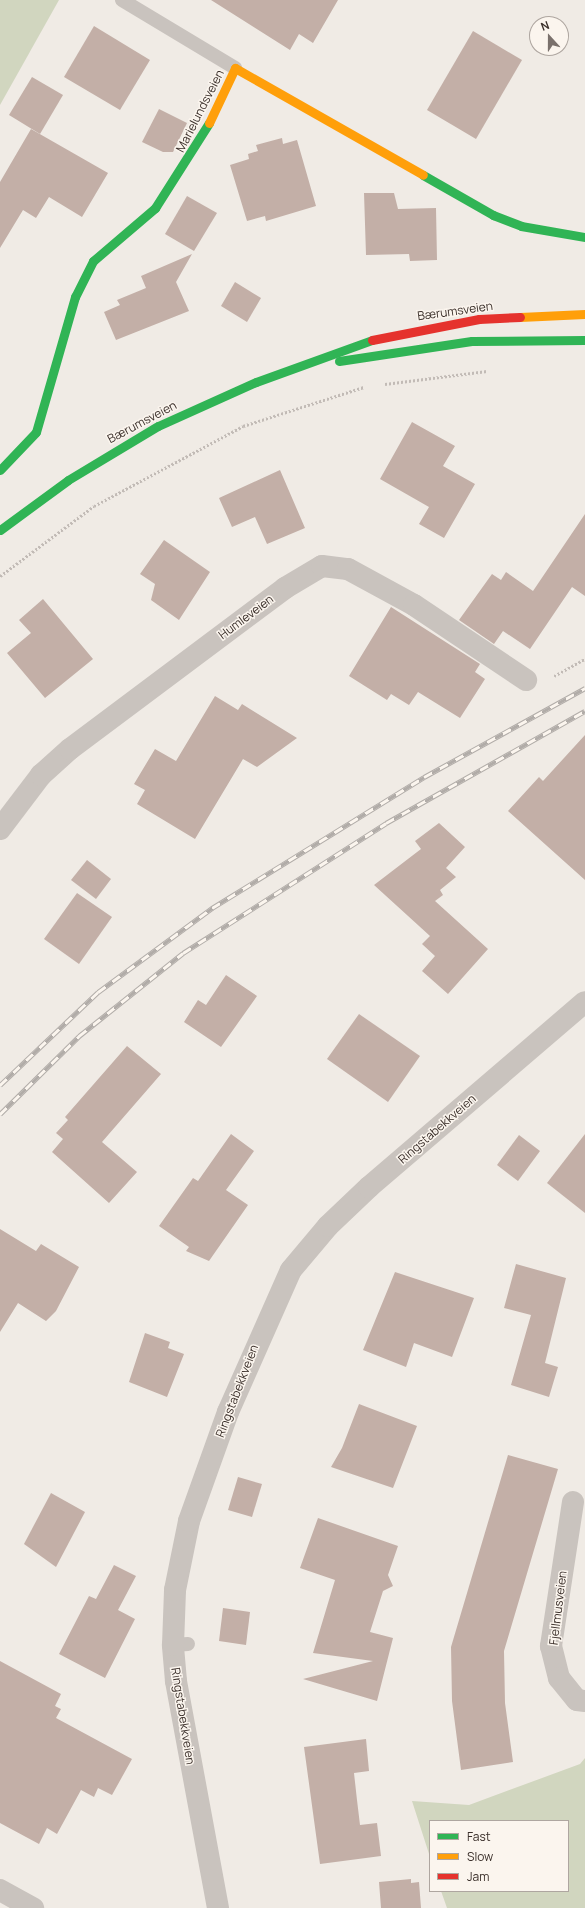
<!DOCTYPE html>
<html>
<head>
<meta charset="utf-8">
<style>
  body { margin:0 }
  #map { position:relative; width:585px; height:1908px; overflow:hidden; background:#f0ebe5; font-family:Manrope,sans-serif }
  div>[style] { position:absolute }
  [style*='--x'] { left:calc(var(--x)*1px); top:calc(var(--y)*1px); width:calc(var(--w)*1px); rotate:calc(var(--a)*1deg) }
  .green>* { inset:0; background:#d1d6bf }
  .building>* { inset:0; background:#c3afa7 }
  .path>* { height:2.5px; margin-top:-1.25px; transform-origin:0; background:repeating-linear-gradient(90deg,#c2bbb6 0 2px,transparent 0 4px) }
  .lane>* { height:14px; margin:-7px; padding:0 7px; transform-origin:7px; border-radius:7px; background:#c9c3be }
  .street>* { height:22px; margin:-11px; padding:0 11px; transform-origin:11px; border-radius:11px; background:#c9c3be }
  .fast>* { height:9px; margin:-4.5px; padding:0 4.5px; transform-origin:4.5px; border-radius:4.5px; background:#30b455 }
  .slow>* { height:9px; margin:-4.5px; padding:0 4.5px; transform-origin:4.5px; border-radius:4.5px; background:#ff9f0a }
  .jam>* { height:9px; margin:-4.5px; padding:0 4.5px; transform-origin:4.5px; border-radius:4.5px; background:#e5322d }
  .rail>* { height:4.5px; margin-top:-2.25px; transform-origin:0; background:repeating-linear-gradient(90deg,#fbf5ee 0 9px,#b1aca8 0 18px); box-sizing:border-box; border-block:1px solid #b1aca8 }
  span { translate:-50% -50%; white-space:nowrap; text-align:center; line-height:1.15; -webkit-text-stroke:3px #fbf5ee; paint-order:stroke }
  .street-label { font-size:12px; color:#3b302b }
  .legend { position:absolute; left:429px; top:1820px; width:140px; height:72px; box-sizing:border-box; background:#fbf5ee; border:1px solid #aea6a0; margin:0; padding:5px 7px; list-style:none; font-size:12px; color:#3b302b }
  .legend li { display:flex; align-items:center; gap:8px; height:20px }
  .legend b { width:20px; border:1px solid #aea6a0 }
  .north { position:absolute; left:529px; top:16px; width:40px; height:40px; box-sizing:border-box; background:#fbf5ee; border:1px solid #aea6a0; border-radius:50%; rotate:339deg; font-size:11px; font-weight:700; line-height:16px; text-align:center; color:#3b302b }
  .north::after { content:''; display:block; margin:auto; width:14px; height:18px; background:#7a716c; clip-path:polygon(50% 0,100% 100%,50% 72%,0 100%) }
</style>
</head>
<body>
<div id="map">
  <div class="green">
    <div style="clip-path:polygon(0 0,59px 0,0 105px)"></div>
    <div style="clip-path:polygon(585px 1758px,585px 1908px,447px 1908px,441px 1891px,568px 1891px,568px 1821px,430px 1821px,430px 1857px,412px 1801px,469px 1805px,580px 1764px)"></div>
  </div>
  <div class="building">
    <div style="clip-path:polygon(211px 0,338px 0,313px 43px,299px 34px,290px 50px)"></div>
    <div style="clip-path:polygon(94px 26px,150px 60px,120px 110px,64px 77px)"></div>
    <div style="clip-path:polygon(473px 31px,522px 60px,476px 139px,427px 110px)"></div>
    <div style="clip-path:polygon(32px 77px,63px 95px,40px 134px,9px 115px)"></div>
    <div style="clip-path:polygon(159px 109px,187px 123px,173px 152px,163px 152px,142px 142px)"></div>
    <div style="clip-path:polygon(31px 129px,108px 173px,82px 217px,49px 197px,36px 218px,23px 210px,0 248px,0 182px)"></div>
    <div style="clip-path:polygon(282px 138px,283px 144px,297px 140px,316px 206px,266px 221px,265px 216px,247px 221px,230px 165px,249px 159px,248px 154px,258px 151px,256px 145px)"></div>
    <div style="clip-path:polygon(364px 193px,394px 193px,398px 209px,436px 208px,437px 260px,410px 261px,409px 254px,366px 255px)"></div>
    <div style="clip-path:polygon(187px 196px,217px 213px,194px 251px,165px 234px)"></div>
    <div style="clip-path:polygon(192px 254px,176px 282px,189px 311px,116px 340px,104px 312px,120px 305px,117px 300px,146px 288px,141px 276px)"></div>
    <div style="clip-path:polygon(235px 282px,261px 298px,247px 322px,221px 306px)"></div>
    <div style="clip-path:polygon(412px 422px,455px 446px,443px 466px,475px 484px,444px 538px,419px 524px,429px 507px,380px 479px)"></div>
    <div style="clip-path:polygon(280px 470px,305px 528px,267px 544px,255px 517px,232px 527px,219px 498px)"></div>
    <div style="clip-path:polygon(585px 514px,585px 596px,572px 587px,530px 649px,503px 631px,494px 644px,459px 620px,492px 574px,501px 580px,506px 572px,533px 591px)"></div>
    <div style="clip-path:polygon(164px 540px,210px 572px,179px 620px,151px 600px,155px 584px,140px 574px)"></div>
    <div style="clip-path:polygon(43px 599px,93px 659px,45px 698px,7px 653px,31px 633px,19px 620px)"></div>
    <div style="clip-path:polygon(391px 607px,480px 664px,475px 672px,485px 679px,460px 718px,418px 692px,409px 705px,391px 694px,387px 700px,349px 676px)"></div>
    <div style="clip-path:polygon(215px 696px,238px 710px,242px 704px,297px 738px,257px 767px,243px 759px,195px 839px,137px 804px,145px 790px,134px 784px,155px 749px,176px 761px)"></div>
    <div style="clip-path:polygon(585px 735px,585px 880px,508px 811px,539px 777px,543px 781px)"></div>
    <div style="clip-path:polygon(439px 823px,465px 847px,446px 868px,456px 877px,440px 890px,443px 895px,435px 901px,488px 949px,448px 994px,422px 971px,435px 956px,422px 944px,430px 936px,374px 885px,421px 849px,415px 841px)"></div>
    <div style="clip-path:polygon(87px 860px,111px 879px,96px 899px,71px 880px)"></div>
    <div style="clip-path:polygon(77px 893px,112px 917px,79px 964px,44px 939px)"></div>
    <div style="clip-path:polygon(226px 975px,257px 996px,221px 1047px,184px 1022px,198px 1000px,206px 1005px)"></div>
    <div style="clip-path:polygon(359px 1014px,420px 1056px,388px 1102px,327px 1059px)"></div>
    <div style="clip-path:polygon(127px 1046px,161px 1074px,102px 1142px,137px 1172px,109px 1203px,52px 1152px,63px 1139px,56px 1133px,68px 1120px,65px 1117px)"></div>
    <div style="clip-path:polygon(231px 1134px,254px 1151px,226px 1190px,248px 1205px,209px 1261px,186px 1251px,189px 1247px,159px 1226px,193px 1178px,198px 1181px)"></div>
    <div style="clip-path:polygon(585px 1134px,585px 1213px,547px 1183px)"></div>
    <div style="clip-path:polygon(519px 1135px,540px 1151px,518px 1181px,497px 1165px)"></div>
    <div style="clip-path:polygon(0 1229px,36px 1251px,41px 1244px,79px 1267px,56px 1311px,46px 1321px,18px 1303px,0 1332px)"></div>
    <div style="clip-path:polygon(516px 1264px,566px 1278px,545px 1363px,558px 1367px,549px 1397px,511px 1385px,531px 1315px,504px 1308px)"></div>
    <div style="clip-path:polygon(395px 1272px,474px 1298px,452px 1357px,414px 1343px,406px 1367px,363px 1350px)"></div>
    <div style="clip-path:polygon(145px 1333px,170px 1342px,168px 1348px,184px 1354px,167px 1397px,129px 1382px)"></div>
    <div style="clip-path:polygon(359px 1404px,417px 1426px,393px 1488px,331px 1467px,342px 1448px)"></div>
    <div style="clip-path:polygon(508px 1455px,558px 1469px,504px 1651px,505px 1703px,513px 1762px,461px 1770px,452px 1701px,451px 1647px)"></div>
    <div style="clip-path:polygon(238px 1477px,262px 1484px,252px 1517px,228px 1510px)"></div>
    <div style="clip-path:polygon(51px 1493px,85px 1512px,56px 1567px,24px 1544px)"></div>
    <div style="clip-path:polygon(318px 1518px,398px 1546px,388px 1575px,393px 1586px,383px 1591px,370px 1632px,393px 1638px,377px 1701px,303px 1679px,373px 1661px,313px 1653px,335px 1580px,300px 1568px)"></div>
    <div style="clip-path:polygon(114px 1565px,136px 1576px,118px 1610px,135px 1619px,105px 1678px,59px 1654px,89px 1596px,96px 1599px)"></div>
    <div style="clip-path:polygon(223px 1608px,250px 1612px,246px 1645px,219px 1641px)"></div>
    <div style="clip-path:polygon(0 1661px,61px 1694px,55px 1706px,61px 1709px,56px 1718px,132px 1759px,112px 1795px,98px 1788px,94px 1797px,81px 1790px,57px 1834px,47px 1828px,39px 1844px,0 1823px)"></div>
    <div style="clip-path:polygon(366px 1739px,369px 1771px,354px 1773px,357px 1800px,360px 1825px,377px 1823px,381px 1856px,320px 1864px,304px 1747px)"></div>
    <div style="clip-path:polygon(411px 1879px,411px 1883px,419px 1882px,421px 1908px,381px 1908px,379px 1882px)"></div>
  </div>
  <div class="path">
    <div style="--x:385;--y:384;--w:103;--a:-7.3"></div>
    <div style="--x:0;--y:576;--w:117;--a:-36.7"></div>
    <div style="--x:94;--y:506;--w:169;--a:-28.2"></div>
    <div style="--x:243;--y:426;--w:127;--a:-17.9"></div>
    <div style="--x:554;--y:676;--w:35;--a:-29"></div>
  </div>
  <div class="lane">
    <div style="--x:122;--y:0;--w:132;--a:31"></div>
    <div style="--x:173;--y:1645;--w:15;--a:-4"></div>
  </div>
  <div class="street">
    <div style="--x:0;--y:829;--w:68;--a:-52.8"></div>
    <div style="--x:41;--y:775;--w:39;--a:-42"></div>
    <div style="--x:70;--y:749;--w:269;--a:-36.8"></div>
    <div style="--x:285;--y:588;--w:43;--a:-30.7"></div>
    <div style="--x:322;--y:566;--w:26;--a:7"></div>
    <div style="--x:348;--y:569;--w:75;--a:28.6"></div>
    <div style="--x:414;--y:605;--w:135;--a:33.8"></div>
    <div style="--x:573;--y:1502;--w:146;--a:98.7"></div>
    <div style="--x:551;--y:1646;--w:33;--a:76"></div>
    <div style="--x:559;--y:1678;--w:28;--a:51"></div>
    <div style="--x:577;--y:1700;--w:8;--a:7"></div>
    <div style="--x:0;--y:1890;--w:38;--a:29"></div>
    <div style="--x:218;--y:1908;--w:231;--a:-100.5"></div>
    <div style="--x:176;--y:1681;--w:36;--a:-95"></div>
    <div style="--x:173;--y:1645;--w:55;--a:-87.9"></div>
    <div style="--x:175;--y:1590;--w:70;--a:-78.5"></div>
    <div style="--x:189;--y:1521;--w:116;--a:-70.3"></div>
    <div style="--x:228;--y:1412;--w:155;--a:-66.1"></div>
    <div style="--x:291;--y:1270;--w:57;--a:-49.9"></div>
    <div style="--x:328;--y:1226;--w:57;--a:-43.6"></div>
    <div style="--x:369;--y:1187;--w:284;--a:-40.6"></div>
  </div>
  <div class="fast">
    <div style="--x:423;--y:175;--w:81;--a:29.7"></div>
    <div style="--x:493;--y:215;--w:30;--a:21"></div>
    <div style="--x:521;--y:226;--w:65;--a:9.8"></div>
    <div style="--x:339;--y:361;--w:134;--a:-8.6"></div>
    <div style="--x:472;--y:341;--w:113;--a:-0.5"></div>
    <div style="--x:0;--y:470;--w:52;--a:-46.5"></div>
    <div style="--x:36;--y:432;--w:141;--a:-73.9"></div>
    <div style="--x:75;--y:297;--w:40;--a:-63.4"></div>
    <div style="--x:93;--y:261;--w:82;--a:-40.5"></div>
    <div style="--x:155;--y:208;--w:101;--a:-57.6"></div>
    <div style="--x:0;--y:530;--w:84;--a:-36.3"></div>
    <div style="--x:68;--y:480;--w:105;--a:-31"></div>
    <div style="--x:158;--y:426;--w:107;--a:-24.2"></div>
    <div style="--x:256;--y:382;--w:123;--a:-19.9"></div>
  </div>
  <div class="slow">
    <div style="--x:209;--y:123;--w:61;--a:-64.7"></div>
    <div style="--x:235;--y:68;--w:216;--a:29.6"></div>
    <div style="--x:520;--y:317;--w:65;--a:-2.6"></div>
  </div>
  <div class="jam">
    <div style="--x:372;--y:340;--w:109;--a:-11.1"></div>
    <div style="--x:479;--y:319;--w:41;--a:-2.8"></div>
  </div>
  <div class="rail">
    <div style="--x:0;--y:1085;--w:135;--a:-43.5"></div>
    <div style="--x:98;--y:992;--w:142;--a:-36.4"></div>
    <div style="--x:212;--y:908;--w:249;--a:-31.7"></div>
    <div style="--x:424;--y:777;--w:184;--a:-28.9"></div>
    <div style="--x:0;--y:1114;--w:111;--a:-44.6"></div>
    <div style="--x:79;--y:1036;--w:133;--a:-38.6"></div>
    <div style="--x:183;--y:953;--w:241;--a:-32.6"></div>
    <div style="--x:386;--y:823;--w:228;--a:-29.4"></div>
  </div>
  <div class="street-label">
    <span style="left:200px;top:111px;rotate:-63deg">Marielundsveien</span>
    <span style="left:455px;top:311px;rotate:-8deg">Bærumsveien</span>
    <span style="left:142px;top:422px;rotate:-28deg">Bærumsveien</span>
    <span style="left:246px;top:617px;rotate:-37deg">Humleveien</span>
    <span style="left:437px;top:1129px;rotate:-41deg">Ringstabekkveien</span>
    <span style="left:237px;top:1391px;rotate:-69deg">Ringstabekkveien</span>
    <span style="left:558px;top:1608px;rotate:-83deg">Fjellmusveien</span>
    <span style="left:183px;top:1716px;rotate:81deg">Ringstabekkveien</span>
  </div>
  <ul class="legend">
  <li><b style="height:5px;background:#30b455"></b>Fast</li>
  <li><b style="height:5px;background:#ff9f0a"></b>Slow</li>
  <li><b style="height:5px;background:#e5322d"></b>Jam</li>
  </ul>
  <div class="north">N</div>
</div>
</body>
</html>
